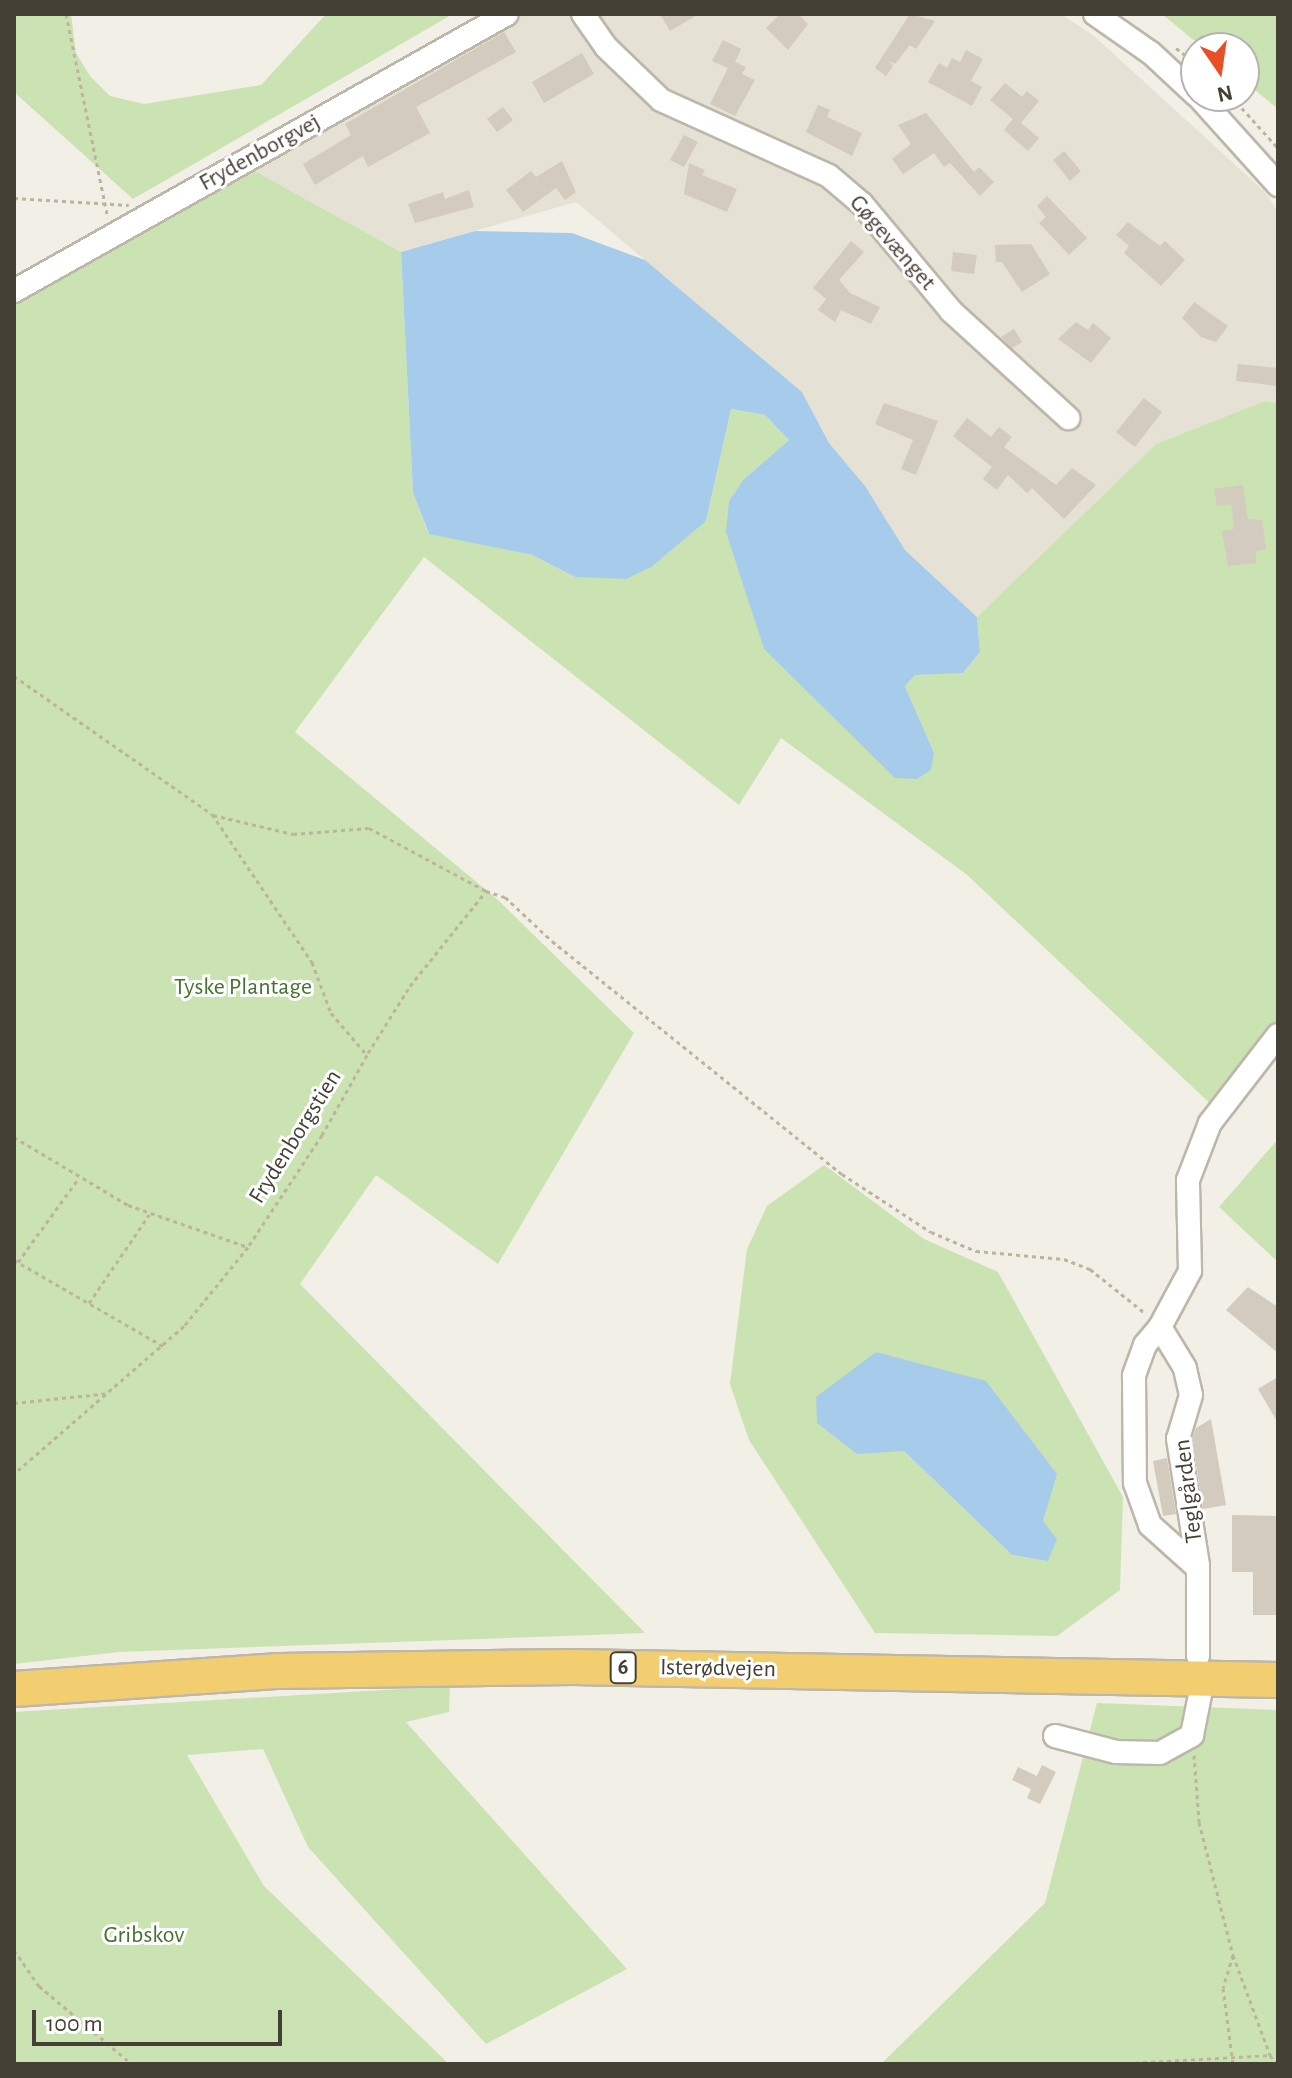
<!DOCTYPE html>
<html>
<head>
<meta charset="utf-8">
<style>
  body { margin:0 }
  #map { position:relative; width:1292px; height:2078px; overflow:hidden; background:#f2efe7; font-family:"Alegreya Sans",sans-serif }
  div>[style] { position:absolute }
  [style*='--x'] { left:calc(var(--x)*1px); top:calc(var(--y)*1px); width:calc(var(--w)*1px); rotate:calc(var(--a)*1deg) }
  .residential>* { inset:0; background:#e6e1d5 }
  .green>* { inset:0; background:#cbe3b2 }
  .water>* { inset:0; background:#a7cceb }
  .building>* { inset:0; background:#d3cbbd }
  .path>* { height:3px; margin-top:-1.5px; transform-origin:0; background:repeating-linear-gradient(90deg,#bdb49c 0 4px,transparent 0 8px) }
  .roads { filter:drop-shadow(2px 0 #bdb7aa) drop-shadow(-2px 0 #bdb7aa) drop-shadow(0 2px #bdb7aa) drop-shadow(0 -2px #bdb7aa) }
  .minor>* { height:22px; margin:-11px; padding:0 11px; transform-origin:11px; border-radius:11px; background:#fff }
  .highway>* { height:34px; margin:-17px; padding:0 17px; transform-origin:17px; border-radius:17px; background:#f3ce71 }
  span { translate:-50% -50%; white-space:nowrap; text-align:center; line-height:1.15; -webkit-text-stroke:6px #fff; paint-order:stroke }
  .shield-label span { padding:2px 6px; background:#fff; border:2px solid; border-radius:6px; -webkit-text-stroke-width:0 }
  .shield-label { font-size:22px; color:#454036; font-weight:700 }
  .street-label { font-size:24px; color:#454036 }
  .park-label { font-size:24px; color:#44722e }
  .frame { position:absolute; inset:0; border:16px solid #454036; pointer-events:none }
  .north { position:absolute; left:1180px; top:32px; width:80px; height:80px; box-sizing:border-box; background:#fff; border:2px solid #b5b3af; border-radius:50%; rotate:167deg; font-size:22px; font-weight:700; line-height:32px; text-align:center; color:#454036 }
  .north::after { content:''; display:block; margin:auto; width:28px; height:36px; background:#ea4e26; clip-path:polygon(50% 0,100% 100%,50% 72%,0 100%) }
  .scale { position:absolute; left:32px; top:2010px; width:250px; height:36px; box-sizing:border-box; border:4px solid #454036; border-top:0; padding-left:10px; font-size:24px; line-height:28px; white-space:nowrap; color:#454036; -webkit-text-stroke:6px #fff; paint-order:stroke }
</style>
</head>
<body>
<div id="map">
  <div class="residential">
    <div style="clip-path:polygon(522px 14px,1061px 14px,1094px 36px,1265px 192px,1278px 212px,1278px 403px,1265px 401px,1156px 444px,977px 617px,905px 550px,865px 486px,829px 443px,802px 392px,576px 202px,401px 252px,253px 170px)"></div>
  </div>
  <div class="green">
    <div style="clip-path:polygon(14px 14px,71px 14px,76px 53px,90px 76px,110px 96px,144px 104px,261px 85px,326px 14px,453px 14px,133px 199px,14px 92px)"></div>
    <div style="clip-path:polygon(1162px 14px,1278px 14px,1278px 109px,1244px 81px,1244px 48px,1203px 48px)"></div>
    <div style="clip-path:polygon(253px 170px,401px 252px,413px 493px,428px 533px,532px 555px,575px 577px,706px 521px,731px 409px,765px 415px,789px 440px,743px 480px,729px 501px,764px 648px,934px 753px,905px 686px,915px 675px,964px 672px,980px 652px,977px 617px,1156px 444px,1265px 401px,1278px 403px,1278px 1026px,1216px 1109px,966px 874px,781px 738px,739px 805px,424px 557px,295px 732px,497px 899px,634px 1033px,498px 1264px,376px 1175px,300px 1284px,645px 1633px,119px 1652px,14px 1664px,14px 299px)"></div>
    <div style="clip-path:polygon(1278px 1139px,1278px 1262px,1219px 1207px)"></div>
    <div style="clip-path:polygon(evenodd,824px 1165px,924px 1239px,998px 1272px,1123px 1497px,1120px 1590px,1057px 1636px,875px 1633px,749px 1440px,730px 1384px,747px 1249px,767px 1206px,824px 1165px,904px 1451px,1048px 1561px,1012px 1555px,904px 1451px)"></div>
    <div style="clip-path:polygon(450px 1686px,449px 1712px,406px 1722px,627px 1969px,486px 2044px,308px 1847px,263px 1749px,187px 1755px,264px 1886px,449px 2064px,14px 2064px,14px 1712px)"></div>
    <div style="clip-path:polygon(1097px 1703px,1278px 1710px,1278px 2064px,881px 2064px,1045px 1903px)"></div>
  </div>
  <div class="water">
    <div style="clip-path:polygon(475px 231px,572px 233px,645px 260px,802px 392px,829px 443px,865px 486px,905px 550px,977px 617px,980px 652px,963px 673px,915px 675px,905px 686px,934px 753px,931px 770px,917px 779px,895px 778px,764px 649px,726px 532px,729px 501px,743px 480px,789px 440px,765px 415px,731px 409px,706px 521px,651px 567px,626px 579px,575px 577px,532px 555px,429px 534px,413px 493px,401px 252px)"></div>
    <div style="clip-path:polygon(876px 1352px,986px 1381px,1057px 1474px,1043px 1521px,1057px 1539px,1048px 1561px,1012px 1555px,904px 1451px,857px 1454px,817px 1423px,816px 1397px)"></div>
  </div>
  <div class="building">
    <div style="clip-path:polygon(660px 14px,699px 14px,670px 31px)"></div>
    <div style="clip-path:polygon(780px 14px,798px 14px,808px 24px,788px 50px,766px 28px)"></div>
    <div style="clip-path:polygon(910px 14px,935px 21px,916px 49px,910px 45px,895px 64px,889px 61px,893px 66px,886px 76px,875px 68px)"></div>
    <div style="clip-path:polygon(504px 32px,516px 52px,416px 107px,430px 133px,368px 167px,363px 156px,315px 185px,303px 164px,351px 135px,345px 124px)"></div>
    <div style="clip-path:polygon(723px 40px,741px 49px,735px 62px,746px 67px,742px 74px,755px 80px,735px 116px,710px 104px,728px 68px,712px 61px)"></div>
    <div style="clip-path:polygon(966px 50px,983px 59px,971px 81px,982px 87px,972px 106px,928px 82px,939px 63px,947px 68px,952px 58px,960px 62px)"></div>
    <div style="clip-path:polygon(582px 53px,594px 74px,544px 103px,532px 82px)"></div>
    <div style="clip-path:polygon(1005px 83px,1022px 97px,1027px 91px,1039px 101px,1021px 123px,1039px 138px,1028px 151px,1004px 130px,1013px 119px,990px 100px)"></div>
    <div style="clip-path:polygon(818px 105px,830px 110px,827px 117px,862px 133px,852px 156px,806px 132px)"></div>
    <div style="clip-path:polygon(503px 107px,513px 120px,497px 132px,487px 119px)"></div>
    <div style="clip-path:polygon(926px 113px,974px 172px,979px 167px,994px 182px,980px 196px,950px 163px,944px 167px,934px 153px,903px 174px,892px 159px,911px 144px,898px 125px)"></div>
    <div style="clip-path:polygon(684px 135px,698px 142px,684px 167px,670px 160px)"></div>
    <div style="clip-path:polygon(1064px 151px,1081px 171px,1070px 181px,1053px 160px)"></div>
    <div style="clip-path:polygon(562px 161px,576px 192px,565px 200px,556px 188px,523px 212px,506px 190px,531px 171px,536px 177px)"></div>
    <div style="clip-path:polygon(689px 163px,705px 170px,702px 175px,737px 189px,727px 212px,684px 194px)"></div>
    <div style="clip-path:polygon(469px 190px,474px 207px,415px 223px,408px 204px,443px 192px,445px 199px)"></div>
    <div style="clip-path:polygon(1047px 196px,1087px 238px,1069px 255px,1039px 223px,1046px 217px,1037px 206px)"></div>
    <div style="clip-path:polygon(1128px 222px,1160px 246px,1165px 241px,1185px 260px,1161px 286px,1124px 253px,1129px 246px,1116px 235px)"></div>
    <div style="clip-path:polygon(851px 241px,864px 252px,839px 280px,850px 293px,880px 307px,871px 324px,841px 310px,835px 322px,818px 310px,826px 299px,813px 288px)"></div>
    <div style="clip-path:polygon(1031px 244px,1050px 274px,1022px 292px,1002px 262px,996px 262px,995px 245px)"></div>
    <div style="clip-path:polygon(953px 252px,977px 255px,974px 274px,951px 271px)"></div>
    <div style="clip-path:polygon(1194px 302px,1228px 326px,1216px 342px,1201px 337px,1182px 318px)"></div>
    <div style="clip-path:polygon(1076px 322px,1088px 330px,1093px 323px,1111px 338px,1091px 363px,1058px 339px)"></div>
    <div style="clip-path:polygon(1014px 329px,1022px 342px,1012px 348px,1001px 337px)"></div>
    <div style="clip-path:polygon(1238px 364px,1278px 368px,1278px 386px,1236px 381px)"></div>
    <div style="clip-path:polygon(1144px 398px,1162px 412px,1135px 447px,1116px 432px)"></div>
    <div style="clip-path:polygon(884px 403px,938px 421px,916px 475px,901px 469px,913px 440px,875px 424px)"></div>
    <div style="clip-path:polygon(967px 418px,991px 437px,999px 427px,1012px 437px,1004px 447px,1056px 485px,1072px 468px,1096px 485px,1064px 519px,1032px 488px,1027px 493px,1008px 475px,997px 490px,983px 479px,992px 467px,953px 436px)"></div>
    <div style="clip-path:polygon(1243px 485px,1248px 519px,1262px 520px,1266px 549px,1256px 551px,1256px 563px,1228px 566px,1222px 531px,1234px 529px,1231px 504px,1217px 506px,1214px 489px)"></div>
    <div style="clip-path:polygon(1248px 1287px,1278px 1307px,1278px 1353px,1226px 1310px)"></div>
    <div style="clip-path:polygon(1278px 1377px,1278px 1423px,1258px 1389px)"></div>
    <div style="clip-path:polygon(1211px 1419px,1226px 1505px,1203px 1509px,1192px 1440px,1196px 1428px)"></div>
    <div style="clip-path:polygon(1167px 1458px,1176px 1514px,1163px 1516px,1153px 1461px)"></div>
    <div style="clip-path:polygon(1232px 1515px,1278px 1516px,1278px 1615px,1253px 1615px,1253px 1572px,1232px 1572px)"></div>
    <div style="clip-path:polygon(1042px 1765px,1056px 1772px,1040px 1804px,1027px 1798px,1031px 1789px,1012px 1780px,1018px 1767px,1037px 1776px)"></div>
  </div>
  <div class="path">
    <div style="--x:66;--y:14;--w:208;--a:78.4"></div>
    <div style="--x:1176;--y:48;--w:25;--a:37"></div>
    <div style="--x:1231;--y:96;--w:70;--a:47.9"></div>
    <div style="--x:14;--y:198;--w:115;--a:3.5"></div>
    <div style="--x:14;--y:676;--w:241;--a:34.9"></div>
    <div style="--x:212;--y:814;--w:179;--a:56"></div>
    <div style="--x:312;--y:962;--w:54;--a:69.6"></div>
    <div style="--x:331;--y:1013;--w:55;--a:49.4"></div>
    <div style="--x:367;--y:1055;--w:92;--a:119.4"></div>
    <div style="--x:322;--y:1135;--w:134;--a:123.5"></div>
    <div style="--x:248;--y:1247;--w:102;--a:129"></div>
    <div style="--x:184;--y:1326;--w:225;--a:139"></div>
    <div style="--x:213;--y:815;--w:82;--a:13.4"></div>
    <div style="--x:293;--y:834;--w:76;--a:-4.5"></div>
    <div style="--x:369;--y:828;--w:133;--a:28.3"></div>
    <div style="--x:368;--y:1053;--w:79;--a:-57.9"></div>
    <div style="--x:410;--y:986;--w:122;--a:-51.3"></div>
    <div style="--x:486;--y:891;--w:20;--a:18"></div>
    <div style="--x:505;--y:897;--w:64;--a:43.1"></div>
    <div style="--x:552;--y:941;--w:372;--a:38.8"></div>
    <div style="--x:842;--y:1174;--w:106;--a:33.1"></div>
    <div style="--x:931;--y:1232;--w:49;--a:22.9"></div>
    <div style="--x:976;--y:1251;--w:88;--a:5.2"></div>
    <div style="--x:1064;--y:1259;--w:28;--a:21"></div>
    <div style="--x:1090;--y:1269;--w:70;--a:38.7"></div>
    <div style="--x:14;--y:1137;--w:133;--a:30.8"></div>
    <div style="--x:128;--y:1205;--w:127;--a:19.3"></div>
    <div style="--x:14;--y:1260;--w:172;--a:30"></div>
    <div style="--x:18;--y:1262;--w:102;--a:-54.1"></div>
    <div style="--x:89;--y:1303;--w:107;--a:-55.7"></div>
    <div style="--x:14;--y:1403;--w:96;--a:-6"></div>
    <div style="--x:1194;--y:1755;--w:67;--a:85.7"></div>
    <div style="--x:1199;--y:1822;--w:137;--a:75.7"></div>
    <div style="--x:1233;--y:1955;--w:107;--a:69.7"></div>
    <div style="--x:14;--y:1950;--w:44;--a:55.2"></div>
    <div style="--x:39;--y:1986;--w:121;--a:40"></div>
    <div style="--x:1233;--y:1955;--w:34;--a:107"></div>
    <div style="--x:1223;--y:1988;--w:77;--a:82.5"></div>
    <div style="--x:1111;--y:2064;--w:159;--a:-3.2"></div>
    <div style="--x:1270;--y:2055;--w:11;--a:56"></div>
  </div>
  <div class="roads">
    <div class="minor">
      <div style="--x:583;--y:14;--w:40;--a:55.1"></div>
      <div style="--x:606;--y:47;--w:76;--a:43.9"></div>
      <div style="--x:661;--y:100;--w:184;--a:24.3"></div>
      <div style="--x:829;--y:176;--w:43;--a:40.3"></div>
      <div style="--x:862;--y:204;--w:139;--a:50.2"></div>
      <div style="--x:951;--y:311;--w:159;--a:42.4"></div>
      <div style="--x:1095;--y:14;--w:68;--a:34.9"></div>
      <div style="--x:1151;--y:53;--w:62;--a:43"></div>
      <div style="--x:1198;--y:96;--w:120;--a:48"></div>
      <div style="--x:14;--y:291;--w:565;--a:-29.33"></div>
      <div style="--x:1160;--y:1327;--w:23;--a:130"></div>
      <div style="--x:1145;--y:1345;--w:33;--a:110"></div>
      <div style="--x:1134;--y:1376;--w:107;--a:89.5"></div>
      <div style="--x:1135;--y:1483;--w:45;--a:70.3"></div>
      <div style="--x:1150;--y:1525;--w:64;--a:41.9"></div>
      <div style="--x:1198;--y:1656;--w:91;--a:-90"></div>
      <div style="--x:1198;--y:1565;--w:128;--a:-99"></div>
      <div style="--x:1178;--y:1439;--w:46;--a:-73.5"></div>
      <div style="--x:1191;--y:1395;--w:28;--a:-103"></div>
      <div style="--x:1185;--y:1368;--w:48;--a:-121.4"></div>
      <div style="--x:1160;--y:1327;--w:64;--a:-61.8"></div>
      <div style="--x:1190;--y:1271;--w:91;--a:-91.3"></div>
      <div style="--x:1188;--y:1180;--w:61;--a:-68.9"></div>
      <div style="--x:1210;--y:1123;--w:111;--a:-52.3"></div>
      <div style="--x:1055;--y:1736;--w:63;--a:14.7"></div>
      <div style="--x:1116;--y:1752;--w:44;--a:1.3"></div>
      <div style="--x:1160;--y:1753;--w:37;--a:-29"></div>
      <div style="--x:1192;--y:1735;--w:41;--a:-78.7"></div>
    </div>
    <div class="highway">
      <div style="--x:14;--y:1689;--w:266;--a:-3.9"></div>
      <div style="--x:279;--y:1671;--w:294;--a:-0.8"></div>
      <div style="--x:573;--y:1667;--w:705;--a:1.06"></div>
    </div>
  </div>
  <div class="shield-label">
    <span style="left:623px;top:1668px">6</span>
  </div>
  <div class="street-label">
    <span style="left:260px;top:153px;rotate:-29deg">Frydenborgvej</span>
    <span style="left:892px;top:243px;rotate:49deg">Gøgevænget</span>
    <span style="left:296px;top:1137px;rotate:-58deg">Frydenborgstien</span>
    <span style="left:1189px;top:1491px;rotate:-97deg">Teglgården</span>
    <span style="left:718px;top:1669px;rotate:1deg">Isterødvejen</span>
  </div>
  <div class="park-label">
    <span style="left:243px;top:988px">Tyske Plantage</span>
    <span style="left:144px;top:1936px">Gribskov</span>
  </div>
  <div class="frame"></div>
  <div class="north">N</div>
  <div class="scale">100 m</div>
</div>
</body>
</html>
